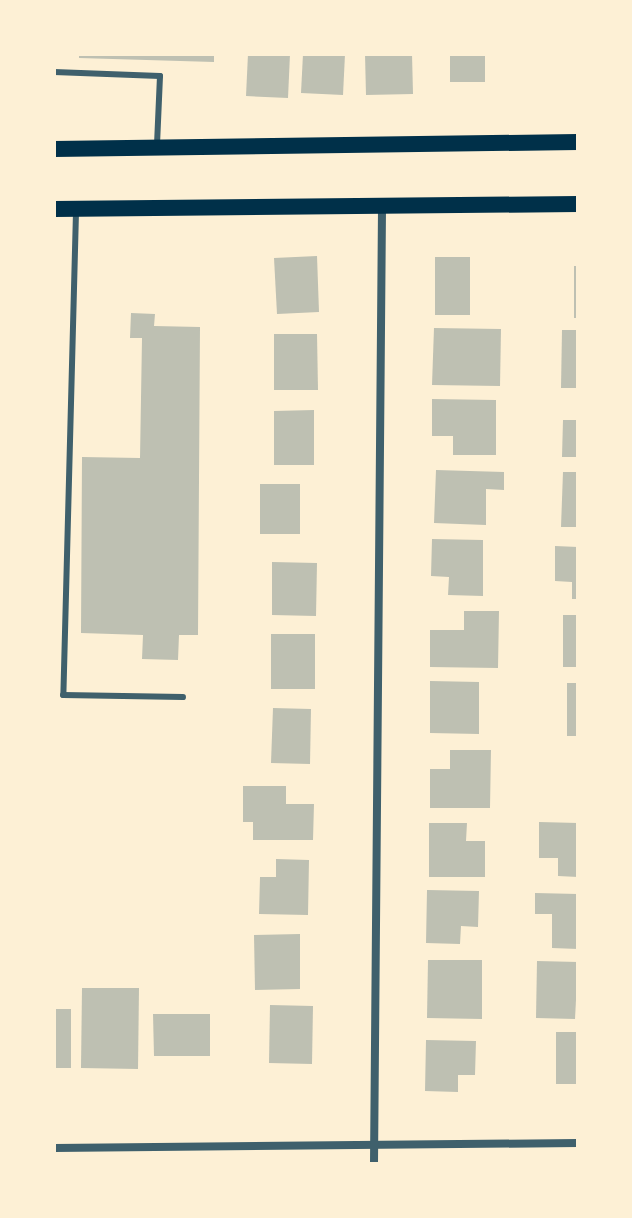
<!DOCTYPE html>
<html>
<head>
<meta charset="utf-8">
<style>
  body { margin:0 }
  #map { position:relative; width:632px; height:1218px; overflow:hidden; background:#fdf0d5; font-family:"Fira Sans Condensed",sans-serif }
  div>[style] { position:absolute }
  [style*='--x'] { left:calc(var(--x)*1px); top:calc(var(--y)*1px); width:calc(var(--w)*1px); rotate:calc(var(--a)*1deg) }
  .building>* { inset:0; background:#bec0b2 }
  .service>* { height:6px; margin:-3px; padding:0 3px; transform-origin:3px; border-radius:3px; background:#3f606c }
  .minor>* { height:8px; margin:-4px; padding:0 4px; transform-origin:4px; border-radius:4px; background:#3f606c }
  .secondary>* { height:16px; margin:-8px; padding:0 8px; transform-origin:8px; border-radius:8px; background:#003049 }
  span { translate:-50% -50%; white-space:nowrap; text-align:center; line-height:1.15; -webkit-text-stroke:8px #fdf0d5; paint-order:stroke }
  .frame { position:absolute; inset:0; border:56px solid #fdf0d5; pointer-events:none }
</style>
</head>
<body>
<div id="map">
  <div class="building">
    <div style="clip-path:polygon(79px 54px,214px 54px,214px 62px,79px 58px)"></div>
    <div style="clip-path:polygon(248px 54px,290px 54px,288px 98px,246px 96px)"></div>
    <div style="clip-path:polygon(303px 54px,345px 54px,343px 95px,301px 93px)"></div>
    <div style="clip-path:polygon(365px 54px,412px 54px,413px 94px,366px 95px)"></div>
    <div style="clip-path:polygon(450px 54px,485px 54px,485px 82px,450px 82px)"></div>
    <div style="clip-path:polygon(317px 256px,319px 312px,277px 314px,274px 258px)"></div>
    <div style="clip-path:polygon(435px 257px,470px 257px,470px 315px,435px 315px)"></div>
    <div style="clip-path:polygon(574px 266px,578px 266px,578px 318px,574px 318px)"></div>
    <div style="clip-path:polygon(131px 313px,155px 314px,154px 326px,200px 327px,198px 635px,179px 635px,178px 660px,142px 659px,143px 635px,81px 633px,82px 457px,140px 458px,142px 338px,130px 338px)"></div>
    <div style="clip-path:polygon(434px 328px,501px 329px,500px 386px,432px 385px)"></div>
    <div style="clip-path:polygon(562px 330px,578px 330px,578px 388px,561px 388px)"></div>
    <div style="clip-path:polygon(274px 334px,317px 334px,318px 390px,274px 390px)"></div>
    <div style="clip-path:polygon(432px 399px,496px 400px,496px 455px,453px 455px,453px 436px,432px 436px)"></div>
    <div style="clip-path:polygon(314px 410px,314px 465px,274px 465px,274px 411px)"></div>
    <div style="clip-path:polygon(563px 420px,578px 420px,578px 457px,562px 457px)"></div>
    <div style="clip-path:polygon(436px 470px,504px 472px,504px 490px,486px 489px,486px 525px,434px 523px)"></div>
    <div style="clip-path:polygon(563px 472px,578px 472px,578px 527px,561px 527px)"></div>
    <div style="clip-path:polygon(260px 484px,300px 484px,300px 534px,260px 534px)"></div>
    <div style="clip-path:polygon(432px 539px,483px 540px,483px 596px,448px 595px,449px 577px,431px 576px)"></div>
    <div style="clip-path:polygon(555px 546px,578px 547px,578px 599px,572px 599px,572px 582px,555px 581px)"></div>
    <div style="clip-path:polygon(272px 562px,317px 563px,316px 616px,272px 615px)"></div>
    <div style="clip-path:polygon(464px 611px,499px 611px,498px 668px,430px 667px,430px 630px,464px 630px)"></div>
    <div style="clip-path:polygon(563px 615px,578px 615px,578px 667px,563px 667px)"></div>
    <div style="clip-path:polygon(271px 634px,315px 634px,315px 689px,271px 689px)"></div>
    <div style="clip-path:polygon(430px 681px,479px 682px,479px 734px,430px 733px)"></div>
    <div style="clip-path:polygon(567px 683px,578px 683px,578px 736px,567px 736px)"></div>
    <div style="clip-path:polygon(273px 708px,311px 709px,310px 764px,271px 763px)"></div>
    <div style="clip-path:polygon(450px 750px,491px 750px,490px 808px,430px 808px,430px 769px,450px 769px)"></div>
    <div style="clip-path:polygon(243px 786px,286px 786px,286px 804px,314px 804px,313px 840px,253px 840px,253px 822px,243px 822px)"></div>
    <div style="clip-path:polygon(539px 822px,578px 823px,578px 877px,558px 876px,558px 858px,539px 858px)"></div>
    <div style="clip-path:polygon(429px 823px,467px 823px,466px 841px,485px 841px,485px 877px,429px 877px)"></div>
    <div style="clip-path:polygon(276px 859px,309px 860px,308px 915px,259px 914px,260px 877px,276px 877px)"></div>
    <div style="clip-path:polygon(427px 890px,479px 891px,478px 927px,461px 926px,460px 944px,426px 943px)"></div>
    <div style="clip-path:polygon(535px 893px,578px 894px,578px 949px,552px 948px,552px 914px,535px 914px)"></div>
    <div style="clip-path:polygon(300px 934px,300px 989px,255px 990px,254px 935px)"></div>
    <div style="clip-path:polygon(428px 960px,482px 960px,482px 1019px,427px 1018px)"></div>
    <div style="clip-path:polygon(537px 961px,578px 962px,575px 1019px,536px 1018px)"></div>
    <div style="clip-path:polygon(82px 988px,139px 988px,138px 1069px,81px 1068px)"></div>
    <div style="clip-path:polygon(270px 1005px,313px 1006px,312px 1064px,269px 1063px)"></div>
    <div style="clip-path:polygon(54px 1009px,71px 1009px,71px 1068px,54px 1068px)"></div>
    <div style="clip-path:polygon(153px 1014px,210px 1014px,210px 1056px,154px 1056px)"></div>
    <div style="clip-path:polygon(556px 1032px,578px 1032px,578px 1084px,556px 1084px)"></div>
    <div style="clip-path:polygon(426px 1040px,476px 1041px,475px 1075px,458px 1075px,458px 1092px,425px 1091px)"></div>
  </div>
  <div class="service">
    <div style="--x:54;--y:72;--w:106;--a:2.2"></div>
    <div style="--x:160;--y:76;--w:70;--a:92.5"></div>
    <div style="--x:76;--y:212;--w:483;--a:91.5"></div>
    <div style="--x:63;--y:695;--w:120;--a:1"></div>
  </div>
  <div class="minor">
    <div style="--x:54;--y:1148;--w:524;--a:-0.55"></div>
    <div style="--x:374;--y:1164;--w:958;--a:-89.52"></div>
  </div>
  <div class="secondary">
    <div style="--x:54;--y:149;--w:524;--a:-0.77"></div>
    <div style="--x:54;--y:209;--w:524;--a:-0.55"></div>
  </div>
  <div class="frame"></div>
</div>
</body>
</html>
